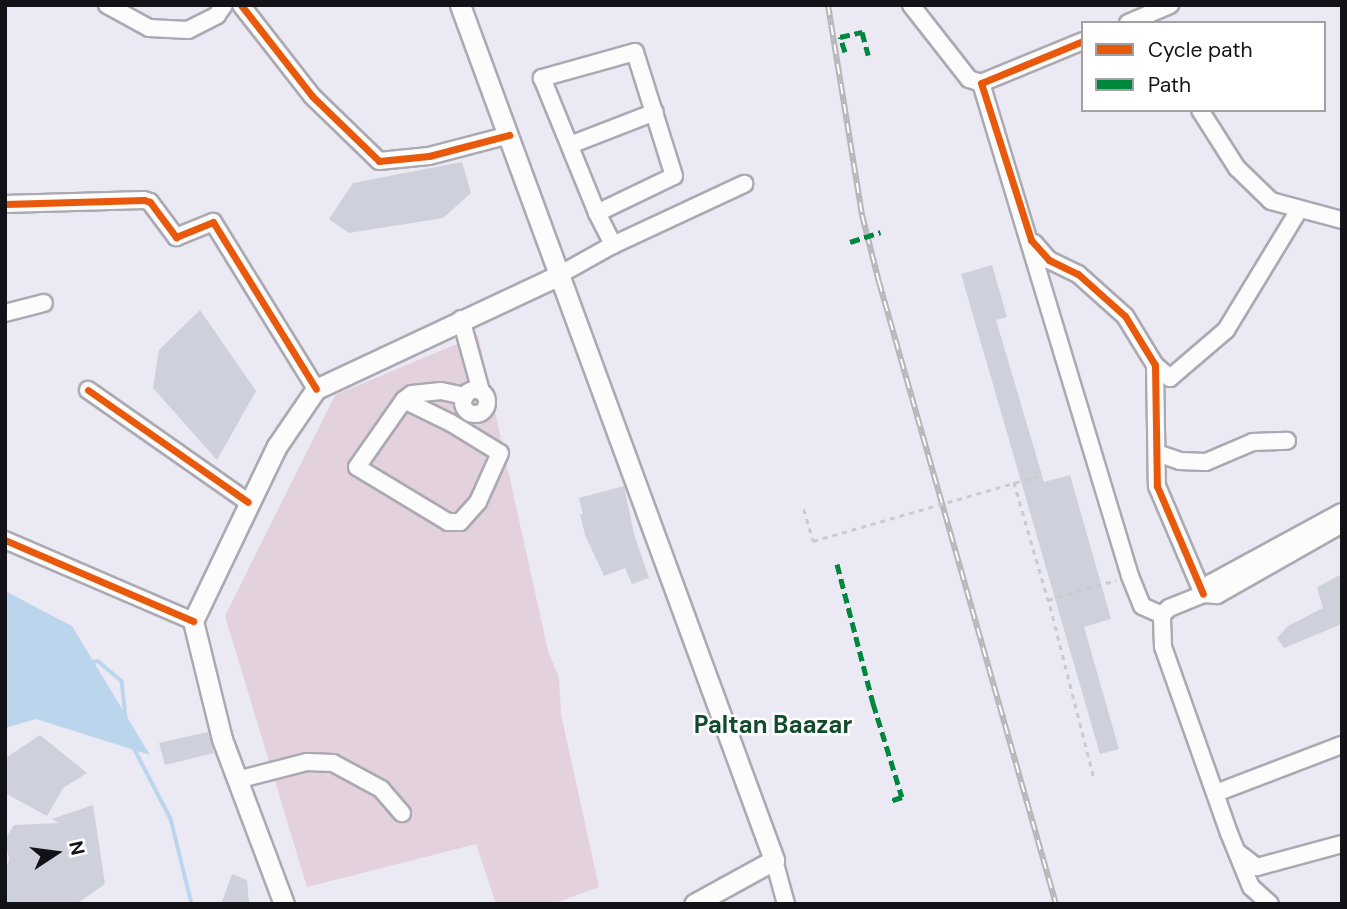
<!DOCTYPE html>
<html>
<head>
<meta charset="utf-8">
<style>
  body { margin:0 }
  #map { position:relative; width:1347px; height:909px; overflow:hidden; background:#ebe9f4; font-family:"DM Sans",sans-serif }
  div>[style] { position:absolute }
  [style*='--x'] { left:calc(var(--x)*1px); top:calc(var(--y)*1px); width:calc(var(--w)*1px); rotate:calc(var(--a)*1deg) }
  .green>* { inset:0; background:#e4d1de }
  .water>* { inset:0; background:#bbd6ec }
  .stream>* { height:3.5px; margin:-1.75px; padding:0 1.75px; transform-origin:1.75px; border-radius:1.75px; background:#bbd6ec }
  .building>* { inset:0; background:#ced0dc }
  .path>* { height:2.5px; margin-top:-1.25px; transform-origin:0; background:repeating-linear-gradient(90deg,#cbcace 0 5px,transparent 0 10px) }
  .roads { filter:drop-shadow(2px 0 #aba9b1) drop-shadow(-2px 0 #aba9b1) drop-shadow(0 2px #aba9b1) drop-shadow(0 -2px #aba9b1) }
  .minor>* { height:16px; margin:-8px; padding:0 8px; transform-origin:8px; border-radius:8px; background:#fcfcfd }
  .minor>.ring { margin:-8px; padding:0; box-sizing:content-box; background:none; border:16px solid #fcfcfd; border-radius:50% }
  .major>* { height:19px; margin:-9.5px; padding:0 9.5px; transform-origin:9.5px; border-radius:9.5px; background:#fcfcfd }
  .rail>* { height:6px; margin-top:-3px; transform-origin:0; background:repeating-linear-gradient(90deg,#fff 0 10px,#b6b6b8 0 20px); box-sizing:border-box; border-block:2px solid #b6b6b8 }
  .path-bridge>* { height:2.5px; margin-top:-1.25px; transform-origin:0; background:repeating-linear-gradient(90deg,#cbcace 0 5px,transparent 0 10px) }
  .quiet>* { height:5px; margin-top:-2.5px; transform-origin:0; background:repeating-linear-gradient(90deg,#00873e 0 10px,transparent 0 15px) }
  .cycleway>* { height:7px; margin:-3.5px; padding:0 3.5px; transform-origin:3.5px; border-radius:3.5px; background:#e8590c }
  span { translate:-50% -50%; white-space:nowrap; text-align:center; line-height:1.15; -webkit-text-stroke:5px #fff; paint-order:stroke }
  .neighbourhood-label { font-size:24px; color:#124b2b; font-weight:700 }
  .frame { position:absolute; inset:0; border:7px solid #131219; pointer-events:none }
  .legend { position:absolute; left:1081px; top:21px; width:245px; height:91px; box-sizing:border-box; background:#fff; border:2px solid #a1a0a3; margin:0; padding:9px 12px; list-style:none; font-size:21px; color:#131219 }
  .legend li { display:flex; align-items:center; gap:14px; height:35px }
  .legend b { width:35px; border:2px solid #a1a0a3 }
  .north { position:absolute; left:21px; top:818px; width:70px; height:70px; -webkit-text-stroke:5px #fff; paint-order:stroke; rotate:77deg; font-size:19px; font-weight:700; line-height:28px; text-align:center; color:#131219 }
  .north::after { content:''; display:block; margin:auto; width:24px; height:32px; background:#131219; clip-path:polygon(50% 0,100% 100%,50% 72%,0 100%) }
</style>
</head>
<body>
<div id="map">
  <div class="green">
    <div style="clip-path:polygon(478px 335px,548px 651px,559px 677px,561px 714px,599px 887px,552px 904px,496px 904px,476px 844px,307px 887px,225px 616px,335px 395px)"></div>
  </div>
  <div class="water">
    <div style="clip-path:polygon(5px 591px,72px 626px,150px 755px,36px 719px,5px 728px)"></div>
  </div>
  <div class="stream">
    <div style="--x:91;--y:662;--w:7;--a:-8"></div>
    <div style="--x:98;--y:661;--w:31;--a:40"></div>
    <div style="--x:122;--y:681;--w:38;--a:84"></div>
    <div style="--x:133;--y:746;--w:82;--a:62.5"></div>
    <div style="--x:171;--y:819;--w:88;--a:76.1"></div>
  </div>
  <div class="building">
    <div style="clip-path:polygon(462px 162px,471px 193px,443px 218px,349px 233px,329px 219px,353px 183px)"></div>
    <div style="clip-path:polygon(992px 265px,1007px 317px,996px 320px,1044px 482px,1070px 475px,1111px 619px,1084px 627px,1119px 749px,1100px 754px,961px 274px)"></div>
    <div style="clip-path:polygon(200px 310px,256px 391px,217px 460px,153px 388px,159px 350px)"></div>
    <div style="clip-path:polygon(624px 486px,634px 534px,649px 578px,632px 584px,625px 568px,604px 576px,585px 535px,580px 514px,583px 514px,579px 498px)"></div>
    <div style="clip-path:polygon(1342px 574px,1342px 624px,1284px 648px,1277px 638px,1288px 626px,1323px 608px,1317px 587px)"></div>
    <div style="clip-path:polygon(208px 732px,214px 753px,165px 765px,159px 743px)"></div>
    <div style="clip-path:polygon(40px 735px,87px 773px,63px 788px,47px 816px,5px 793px,7px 757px)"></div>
    <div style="clip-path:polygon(93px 805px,105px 884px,76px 904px,5px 904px,5px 872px,9px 859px,5px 839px,14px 825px,59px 823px,52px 819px)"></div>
    <div style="clip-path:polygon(232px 874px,247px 880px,249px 903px,222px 902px)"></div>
  </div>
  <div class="path">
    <div style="--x:1014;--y:482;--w:123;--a:73.9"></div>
    <div style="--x:1093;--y:776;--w:182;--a:-104.3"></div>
    <div style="--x:1048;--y:600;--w:71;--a:-16.4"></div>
  </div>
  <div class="roads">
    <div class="minor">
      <div style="--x:107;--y:5;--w:48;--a:28.7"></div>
      <div style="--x:149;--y:28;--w:39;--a:3"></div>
      <div style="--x:188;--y:30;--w:33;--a:-27"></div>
      <div style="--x:217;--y:15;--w:12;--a:-55"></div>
      <div style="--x:241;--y:5;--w:115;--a:52"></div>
      <div style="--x:312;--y:96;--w:93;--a:44.1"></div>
      <div style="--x:379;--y:161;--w:50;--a:-5.7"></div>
      <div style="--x:429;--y:156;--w:83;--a:-14.7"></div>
      <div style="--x:911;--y:5;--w:94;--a:51.9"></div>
      <div style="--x:969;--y:79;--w:13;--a:18"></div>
      <div style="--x:981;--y:83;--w:110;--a:-22.4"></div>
      <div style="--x:1128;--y:23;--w:46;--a:-23.2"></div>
      <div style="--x:981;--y:83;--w:515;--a:73.18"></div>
      <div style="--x:1130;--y:576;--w:32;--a:68"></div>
      <div style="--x:1142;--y:606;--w:22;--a:24"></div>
      <div style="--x:1200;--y:110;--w:69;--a:57.5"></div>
      <div style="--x:1237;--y:168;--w:47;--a:44.1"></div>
      <div style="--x:1271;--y:201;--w:73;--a:15"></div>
      <div style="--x:570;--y:145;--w:91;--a:-21.2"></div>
      <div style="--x:5;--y:204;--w:139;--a:-1.6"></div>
      <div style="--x:144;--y:200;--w:6;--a:18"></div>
      <div style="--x:150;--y:202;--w:44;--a:53.4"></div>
      <div style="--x:176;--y:237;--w:40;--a:-22"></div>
      <div style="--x:213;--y:222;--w:196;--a:58.3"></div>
      <div style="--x:597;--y:213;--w:85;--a:-25.7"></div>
      <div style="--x:674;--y:176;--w:130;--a:-107.5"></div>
      <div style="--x:635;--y:52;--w:97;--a:164.4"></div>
      <div style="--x:542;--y:78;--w:146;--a:67.8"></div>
      <div style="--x:597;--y:213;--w:36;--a:63"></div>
      <div style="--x:1034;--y:243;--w:23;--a:49"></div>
      <div style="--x:1049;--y:260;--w:32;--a:26"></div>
      <div style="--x:1078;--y:274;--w:63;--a:41.8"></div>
      <div style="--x:1125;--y:316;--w:57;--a:58.5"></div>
      <div style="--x:1155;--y:365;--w:121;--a:89.1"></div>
      <div style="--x:1157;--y:486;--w:117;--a:66.9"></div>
      <div style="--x:559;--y:275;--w:62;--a:-29.1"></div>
      <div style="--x:613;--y:245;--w:145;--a:-25"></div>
      <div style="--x:5;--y:313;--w:40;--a:-14.4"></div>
      <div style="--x:461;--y:319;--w:75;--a:74.5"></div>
      <div style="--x:1155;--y:365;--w:20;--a:41"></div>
      <div style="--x:1170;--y:378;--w:74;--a:-40.6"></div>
      <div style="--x:1226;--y:330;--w:140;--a:-58.7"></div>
      <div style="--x:88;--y:390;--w:195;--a:35"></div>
      <div class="ring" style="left:463px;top:390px;width:8px;height:8px"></div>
      <div style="--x:404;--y:400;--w:52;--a:26.1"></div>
      <div style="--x:451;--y:423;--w:57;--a:31.5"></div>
      <div style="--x:500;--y:453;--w:54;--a:114.2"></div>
      <div style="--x:478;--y:502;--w:27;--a:132"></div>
      <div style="--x:460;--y:522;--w:12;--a:180"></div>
      <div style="--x:448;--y:522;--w:106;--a:-148.9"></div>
      <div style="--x:357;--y:467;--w:82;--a:-55"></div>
      <div style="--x:404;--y:400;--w:10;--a:-37"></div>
      <div style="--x:412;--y:394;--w:29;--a:-6"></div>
      <div style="--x:441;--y:391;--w:25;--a:12"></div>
      <div style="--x:1157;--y:453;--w:24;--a:19"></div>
      <div style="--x:1180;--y:461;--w:26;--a:2"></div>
      <div style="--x:1206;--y:462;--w:51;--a:-23.1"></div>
      <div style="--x:1253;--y:442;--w:34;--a:-2"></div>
      <div style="--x:5;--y:540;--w:205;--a:23.3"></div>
      <div style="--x:1203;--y:594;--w:14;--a:-54"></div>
      <div style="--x:1211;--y:583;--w:149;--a:-28.5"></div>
      <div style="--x:237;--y:780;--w:72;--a:-14.4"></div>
      <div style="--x:307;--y:762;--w:26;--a:2"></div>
      <div style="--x:333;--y:763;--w:55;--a:28.4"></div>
      <div style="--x:381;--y:789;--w:32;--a:49"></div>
      <div style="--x:1216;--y:793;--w:135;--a:-20.9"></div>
      <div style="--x:1237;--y:852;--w:25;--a:37"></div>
      <div style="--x:1257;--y:867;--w:88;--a:-15.1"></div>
      <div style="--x:774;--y:860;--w:46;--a:74.7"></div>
      <div style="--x:1270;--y:904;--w:25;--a:-138"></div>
      <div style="--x:1251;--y:887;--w:58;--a:-112.2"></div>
      <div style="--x:1229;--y:833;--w:197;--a:-109.5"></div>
      <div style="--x:1163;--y:647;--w:32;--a:-92"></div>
      <div style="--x:1162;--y:615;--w:10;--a:-45"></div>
      <div style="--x:1169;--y:608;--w:37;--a:-22"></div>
      <div style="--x:1203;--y:594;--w:14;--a:4"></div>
      <div style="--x:1217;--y:595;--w:144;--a:-29.6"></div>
    </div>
    <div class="major">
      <div style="--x:460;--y:5;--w:911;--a:69.83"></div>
      <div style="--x:774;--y:860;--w:91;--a:151.2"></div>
      <div style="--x:284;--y:904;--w:176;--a:-110.6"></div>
      <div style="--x:222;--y:739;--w:122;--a:-103.8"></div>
      <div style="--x:193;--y:621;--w:194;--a:-64.4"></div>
      <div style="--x:277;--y:446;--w:69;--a:-55.6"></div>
      <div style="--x:316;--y:389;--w:268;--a:-25.1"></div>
    </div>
  </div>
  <div class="rail">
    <div style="--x:828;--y:5;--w:213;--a:80.8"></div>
    <div style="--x:862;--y:215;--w:69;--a:75.8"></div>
    <div style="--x:879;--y:282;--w:647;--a:74.12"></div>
  </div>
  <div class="path-bridge">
    <div style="--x:804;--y:509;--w:33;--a:74"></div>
    <div style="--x:813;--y:541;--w:234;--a:-16.1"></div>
  </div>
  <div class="quiet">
    <div style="--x:845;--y:52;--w:16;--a:-108"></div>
    <div style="--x:840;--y:37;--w:23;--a:-13"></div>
    <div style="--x:862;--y:32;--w:24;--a:75"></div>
    <div style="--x:850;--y:242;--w:32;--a:-18"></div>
    <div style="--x:837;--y:564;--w:144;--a:75.5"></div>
    <div style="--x:873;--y:703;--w:98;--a:72.9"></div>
    <div style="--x:902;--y:797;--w:13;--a:162"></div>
  </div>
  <div class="cycleway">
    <div style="--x:241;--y:5;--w:115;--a:52"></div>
    <div style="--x:312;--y:96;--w:93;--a:44.1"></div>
    <div style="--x:379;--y:161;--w:50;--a:-5.7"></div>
    <div style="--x:429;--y:156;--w:83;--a:-14.7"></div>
    <div style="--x:1083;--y:41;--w:110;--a:157.6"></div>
    <div style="--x:981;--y:83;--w:165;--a:72.3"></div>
    <div style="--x:1031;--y:240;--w:27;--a:48"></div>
    <div style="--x:1049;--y:260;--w:32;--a:26"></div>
    <div style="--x:1078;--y:274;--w:63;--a:41.8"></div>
    <div style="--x:1125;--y:316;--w:57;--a:58.5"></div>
    <div style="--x:1155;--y:365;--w:121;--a:89.1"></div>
    <div style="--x:1157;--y:486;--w:117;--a:66.9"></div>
    <div style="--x:5;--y:204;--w:139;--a:-1.6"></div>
    <div style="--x:144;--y:200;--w:6;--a:18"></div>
    <div style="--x:150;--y:202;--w:44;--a:53.4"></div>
    <div style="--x:176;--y:237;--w:40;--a:-22"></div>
    <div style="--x:213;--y:222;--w:196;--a:58.3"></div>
    <div style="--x:88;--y:390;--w:195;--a:35"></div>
    <div style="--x:5;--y:540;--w:205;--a:23.3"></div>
  </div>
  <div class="neighbourhood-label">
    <span style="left:773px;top:725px">Paltan Baazar</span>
  </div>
  <div class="frame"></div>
  <ul class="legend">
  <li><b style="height:9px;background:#e8590c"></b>Cycle path</li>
  <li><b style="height:9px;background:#00873e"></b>Path</li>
  </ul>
  <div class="north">N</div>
</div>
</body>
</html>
